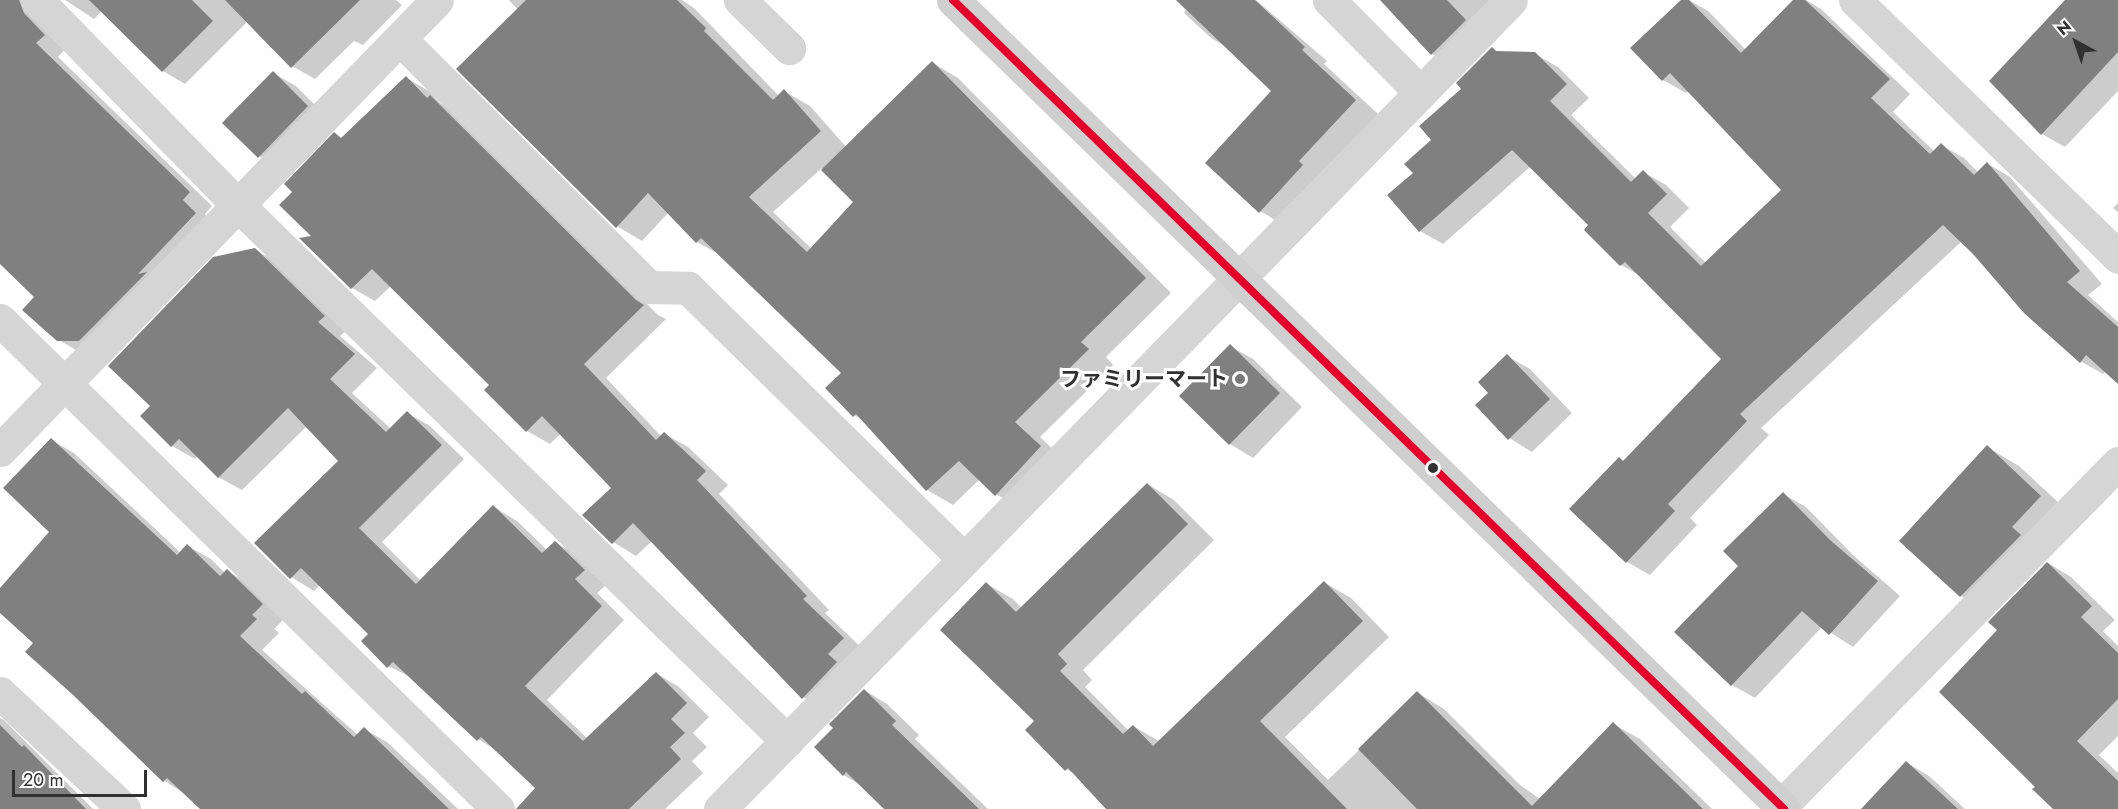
<!DOCTYPE html>
<html>
<head>
<meta charset="utf-8">
<style>
  body { margin:0 }
  #map { position:relative; width:2118px; height:809px; overflow:hidden; background:#fff; font-family:Jost,"Noto Sans JP",sans-serif }
  div>[style] { position:absolute }
  [style*='--x'] { left:calc(var(--x)*1px); top:calc(var(--y)*1px); width:calc(var(--w)*1px); rotate:calc(var(--a)*1deg) }
  .shadow>* { inset:0; background:#0003 }
  .building>* { inset:0; background:#808080 }
  .street>* { height:33px; margin:-16.5px; padding:0 16.5px; transform-origin:16.5px; border-radius:16.5px; background:#d5d5d5 }
  .secondary>* { height:33px; margin:-16.5px; padding:0 16.5px; transform-origin:16.5px; border-radius:16.5px; background:#cfcfcf }
  .bus-1>* { height:8px; margin:-4px; padding:0 4px; transform-origin:4px; border-radius:4px; background:#e4002b }
  .dots>* { width:16px; height:16px; translate:-50% -50%; box-sizing:border-box; border:3px solid #fff; border-radius:50% }
  span { translate:-50% -50%; white-space:nowrap; text-align:center; line-height:1.15; -webkit-text-stroke:6px #fff; paint-order:stroke }
  .poi-label { font-size:21px; color:#313131; font-weight:700 }
  .right { translate:-100% -50%; text-align:right }
  .north { position:absolute; left:2046px; top:12px; width:60px; height:60px; -webkit-text-stroke:4px #fff; paint-order:stroke; rotate:320deg; font-size:16px; font-weight:700; line-height:24px; text-align:center; color:#313131 }
  .north::after { content:''; display:block; margin:auto; width:21px; height:27px; background:#313131; clip-path:polygon(50% 0,100% 100%,50% 72%,0 100%) }
  .scale { position:absolute; left:12px; top:770px; width:135px; height:27px; box-sizing:border-box; border:3px solid #313131; border-top:0; padding-left:8px; font-size:18px; line-height:21px; white-space:nowrap; color:#313131; -webkit-text-stroke:4px #fff; paint-order:stroke }
</style>
</head>
<body>
<div id="map">
  <div class="shadow">
    <div style="clip-path:polygon(0 0,47px 0,66px 48px,58px 57px,212px 206px,205px 214px,218px 226px,81px 353px,57px 339px,36px 297px,0 262px)"></div>
    <div style="clip-path:polygon(65px 0,396px 0,402px 5px,363px 45px,354px 41px,315px 79px,292px 66px,248px 21px,185px 84px,163px 71px,102px 11px,94px 19px)"></div>
    <div style="clip-path:polygon(evenodd,509px 0,682px 0,694px 8px,779px 96px,784px 91px,810px 106px,847px 148px,933px 63px,958px 78px,1171px 293px,1106px 357px,1113px 365px,1040px 437px,1066px 462px,1022px 509px,996px 494px,980px 479px,953px 505px,927px 490px,864px 421px,854px 415px,843px 373px,720px 255px,697px 242px,669px 212px,642px 241px,617px 226px,518px 10px,509px 0,822px 168px,855px 202px,812px 249px,773px 212px,822px 168px)"></div>
    <div style="clip-path:polygon(1176px 0,1256px 0,1327px 61px,1324px 64px,1378px 114px,1282px 224px,1260px 211px,1273px 91px,1228px 48px,1211px 38px,1184px 13px,1186px 10px)"></div>
    <div style="clip-path:polygon(1407px 0,1508px 0,1455px 68px,1432px 54px)"></div>
    <div style="clip-path:polygon(1683px 0,1689px 0,1708px 11px,1746px 50px,1795px 0,1806px 0,1821px 9px,1910px 94px,1893px 112px,1935px 152px,1941px 145px,1964px 158px,1979px 173px,1988px 164px,2010px 177px,2102px 284px,2088px 295px,2118px 322px,2118px 382px,2106px 371px,2103px 374px,2080px 361px,1962px 241px,1761px 428px,1769px 435px,1690px 518px,1697px 525px,1650px 575px,1627px 562px,1624px 462px,1723px 359px,1641px 276px,1621px 265px,1590px 225px,1531px 166px,1443px 244px,1420px 231px,1415px 173px,1463px 89px,1492px 49px,1500px 53px,1535px 54px,1558px 67px,1589px 98px,1571px 115px,1636px 179px,1643px 172px,1666px 185px,1689px 208px,1670px 227px,1706px 263px,1783px 190px,1689px 90px,1686px 93px,1663px 80px,1633px 48px)"></div>
    <div style="clip-path:polygon(2069px 0,2118px 0,2118px 91px,2065px 147px,2042px 134px)"></div>
    <div style="clip-path:polygon(273px 73px,296px 86px,330px 120px,282px 170px,259px 156px)"></div>
    <div style="clip-path:polygon(406px 78px,429px 91px,440px 103px,453px 110px,658px 315px,666px 319px,606px 378px,662px 437px,665px 434px,688px 447px,728px 485px,719px 494px,829px 610px,825px 613px,866px 652px,826px 711px,803px 697px,652px 541px,636px 556px,613px 542px,613px 488px,561px 433px,550px 444px,527px 431px,491px 385px,391px 286px,375px 301px,352px 288px,302px 239px,314px 237px,294px 192px,335px 134px,342px 139px)"></div>
    <div style="clip-path:polygon(2118px 203px,2118px 212px,2113px 208px)"></div>
    <div style="clip-path:polygon(255px 250px,279px 263px,347px 330px,340px 336px,377px 368px,352px 393px,391px 429px,407px 413px,430px 426px,464px 459px,382px 542px,421px 581px,494px 507px,517px 521px,547px 550px,555px 542px,578px 556px,607px 584px,597px 593px,624px 620px,547px 700px,588px 739px,656px 673px,679px 687px,709px 717px,693px 733px,707px 747px,692px 761px,703px 773px,665px 809px,531px 809px,537px 788px,496px 750px,478px 739px,413px 678px,388px 666px,370px 634px,320px 585px,314px 591px,291px 577px,340px 461px,307px 426px,242px 490px,218px 477px,198px 456px,195px 459px,172px 446px,152px 406px)"></div>
    <div style="clip-path:polygon(1230px 346px,1253px 359px,1302px 407px,1253px 458px,1230px 444px,1181px 396px)"></div>
    <div style="clip-path:polygon(1507px 356px,1530px 369px,1572px 413px,1532px 452px,1509px 438px,1490px 393px)"></div>
    <div style="clip-path:polygon(51px 440px,74px 453px,181px 553px,188px 546px,211px 559px,225px 573px,227px 571px,250px 584px,285px 618px,274px 629px,279px 633px,262px 650px,358px 735px,364px 729px,387px 742px,458px 809px,202px 809px,187px 795px,166px 782px,73px 692px,35px 643px,0 611px,0 590px,51px 532px)"></div>
    <div style="clip-path:polygon(1987px 447px,2019px 466px,2072px 515px,2043px 546px,2052px 554px,1993px 614px,1961px 596px)"></div>
    <div style="clip-path:polygon(1147px 484px,1174px 500px,1214px 540px,1083px 670px,1092px 680px,1085px 687px,1129px 731px,1133px 726px,1159px 741px,1325px 583px,1351px 598px,1389px 637px,1285px 737px,1328px 780px,1418px 693px,1444px 709px,1520px 785px,1540px 799px,1613px 724px,1640px 739px,1712px 809px,1108px 809px,1077px 775px,1066px 769px,1036px 721px,987px 584px,1013px 599px,1022px 608px)"></div>
    <div style="clip-path:polygon(1783px 494px,1806px 507px,1853px 555px,1900px 596px,1853px 647px,1822px 627px,1755px 698px,1732px 685px,1740px 566px)"></div>
    <div style="clip-path:polygon(2048px 563px,2071px 577px,2115px 620px,2103px 631px,2118px 646px,2118px 736px,2099px 755px,2118px 773px,2118px 809px,2055px 809px,2037px 787px,1999px 630px)"></div>
    <div style="clip-path:polygon(864px 690px,887px 704px,919px 735px,915px 739px,988px 809px,887px 809px,861px 785px,843px 775px,835px 728px)"></div>
    <div style="clip-path:polygon(0 718px,4px 720px,93px 809px,0 809px)"></div>
    <div style="clip-path:polygon(1906px 762px,1929px 776px,1965px 809px,1863px 809px)"></div>
  </div>
  <div class="building">
    <div style="clip-path:polygon(0 0,19px 0,24px 13px,45px 35px,36px 43px,190px 192px,183px 200px,196px 213px,138px 274px,147px 272px,79px 341px,57px 341px,22px 310px,34px 297px,0 264px)"></div>
    <div style="clip-path:polygon(89px 0,192px 0,213px 21px,162px 72px)"></div>
    <div style="clip-path:polygon(225px 0,360px 0,291px 68px)"></div>
    <div style="clip-path:polygon(526px 0,677px 0,706px 28px,704px 31px,773px 100px,784px 89px,821px 131px,749px 197px,807px 252px,853px 202px,821px 170px,932px 61px,1146px 278px,1081px 342px,1089px 349px,1015px 422px,1041px 446px,995px 496px,959px 461px,926px 491px,856px 414px,853px 417px,825px 388px,841px 373px,701px 238px,696px 243px,648px 193px,616px 228px,456px 69px)"></div>
    <div style="clip-path:polygon(1176px 0,1255px 0,1305px 47px,1302px 50px,1356px 100px,1299px 161px,1303px 165px,1259px 213px,1205px 163px,1271px 91px)"></div>
    <div style="clip-path:polygon(1380px 0,1447px 0,1466px 20px,1431px 55px)"></div>
    <div style="clip-path:polygon(1681px 0,1689px 0,1741px 53px,1793px 0,1805px 0,1890px 79px,1871px 98px,1930px 154px,1941px 143px,1974px 175px,1987px 162px,2080px 271px,2067px 282px,2118px 327px,2118px 384px,2086px 355px,2080px 363px,2024px 313px,1973px 254px,1943px 225px,1740px 414px,1747px 421px,1668px 504px,1675px 511px,1626px 563px,1569px 509px,1619px 457px,1623px 461px,1721px 359px,1625px 262px,1620px 266px,1584px 230px,1588px 225px,1512px 150px,1419px 232px,1387px 195px,1413px 173px,1404px 164px,1431px 140px,1419px 126px,1461px 89px,1456px 83px,1492px 47px,1496px 51px,1535px 52px,1567px 84px,1550px 101px,1631px 182px,1643px 170px,1667px 194px,1648px 213px,1701px 266px,1781px 190px,1670px 73px,1662px 81px,1630px 48px)"></div>
    <div style="clip-path:polygon(2065px 0,2118px 0,2118px 52px,2041px 135px,1989px 81px)"></div>
    <div style="clip-path:polygon(273px 71px,308px 106px,258px 158px,222px 123px)"></div>
    <div style="clip-path:polygon(406px 76px,427px 98px,430px 95px,636px 300px,644px 305px,584px 364px,656px 440px,664px 432px,706px 471px,697px 480px,807px 596px,803px 599px,844px 638px,828px 654px,837px 662px,802px 699px,633px 523px,612px 544px,582px 515px,611px 488px,542px 416px,526px 432px,484px 390px,489px 385px,372px 269px,351px 289px,299px 238px,311px 236px,279px 205px,292px 192px,284px 184px,334px 132px,341px 138px)"></div>
    <div style="clip-path:polygon(255px 248px,325px 316px,318px 322px,355px 354px,330px 379px,386px 432px,407px 411px,442px 445px,359px 528px,416px 584px,493px 505px,542px 553px,555px 541px,585px 570px,575px 579px,602px 606px,525px 686px,583px 741px,656px 672px,687px 703px,671px 719px,685px 733px,670px 747px,681px 759px,629px 809px,516px 809px,535px 788px,481px 737px,477px 741px,393px 662px,387px 668px,361px 641px,368px 634px,301px 568px,290px 579px,254px 543px,338px 461px,288px 408px,218px 478px,179px 439px,171px 447px,140px 416px,150px 406px,108px 366px,213px 257px)"></div>
    <div style="clip-path:polygon(1230px 344px,1280px 393px,1229px 445px,1179px 396px)"></div>
    <div style="clip-path:polygon(1507px 354px,1550px 399px,1508px 440px,1475px 405px,1488px 393px,1478px 382px)"></div>
    <div style="clip-path:polygon(51px 438px,177px 555px,187px 544px,220px 576px,227px 569px,263px 604px,252px 615px,257px 619px,240px 636px,302px 694px,305px 691px,354px 737px,364px 727px,449px 809px,200px 809px,167px 778px,163px 782px,72px 694px,25px 652px,33px 643px,0 613px,0 588px,49px 532px,3px 488px)"></div>
    <div style="clip-path:polygon(1987px 445px,2041px 496px,2012px 527px,2021px 535px,1960px 597px,1899px 541px)"></div>
    <div style="clip-path:polygon(1147px 483px,1188px 524px,1058px 654px,1067px 664px,1060px 671px,1123px 734px,1133px 725px,1153px 746px,1324px 581px,1363px 621px,1260px 721px,1347px 809px,1106px 809px,1068px 768px,1065px 771px,1025px 730px,1034px 721px,940px 630px,986px 582px,1016px 612px)"></div>
    <div style="clip-path:polygon(1783px 492px,1830px 540px,1878px 581px,1829px 635px,1802px 611px,1731px 686px,1674px 632px,1738px 566px,1723px 551px)"></div>
    <div style="clip-path:polygon(2047px 562px,2092px 606px,2081px 617px,2118px 653px,2118px 699px,2077px 741px,2118px 781px,2118px 809px,2053px 809px,2032px 789px,2035px 787px,1939px 692px,1997px 630px,1988px 622px)"></div>
    <div style="clip-path:polygon(864px 689px,896px 721px,892px 725px,979px 809px,884px 809px,846px 772px,843px 776px,814px 747px,833px 728px,829px 724px)"></div>
    <div style="clip-path:polygon(1417px 691px,1532px 806px,1613px 722px,1703px 809px,1417px 809px,1358px 749px)"></div>
    <div style="clip-path:polygon(0 725px,22px 747px,24px 745px,86px 809px,0 809px)"></div>
    <div style="clip-path:polygon(1906px 761px,1958px 809px,1861px 809px)"></div>
  </div>
  <div class="street">
    <div style="--x:37;--y:0;--w:289;--a:45.6"></div>
    <div style="--x:239;--y:206;--w:766;--a:44.31"></div>
    <div style="--x:740;--y:0;--w:69;--a:44.4"></div>
    <div style="--x:1329;--y:0;--w:129;--a:45.3"></div>
    <div style="--x:1855;--y:0;--w:368;--a:44.3"></div>
    <div style="--x:400;--y:39;--w:351;--a:44.9"></div>
    <div style="--x:649;--y:287;--w:39;--a:1"></div>
    <div style="--x:688;--y:288;--w:387;--a:44.5"></div>
    <div style="--x:0;--y:320;--w:698;--a:44.48"></div>
    <div style="--x:0;--y:450;--w:627;--a:-45.84"></div>
    <div style="--x:0;--y:693;--w:170;--a:43.1"></div>
    <div style="--x:720;--y:809;--w:1131;--a:-45.64"></div>
    <div style="--x:1778;--y:809;--w:485;--a:-45.5"></div>
  </div>
  <div class="secondary">
    <div style="--x:953;--y:0;--w:1160;--a:44.23"></div>
  </div>
  <div class="bus-1">
    <div style="--x:953;--y:0;--w:1160;--a:44.23"></div>
  </div>
  <div class="dots">
    <div style="left:1240px;top:379px;background:#797979"></div>
    <div style="left:1433px;top:468px;background:#313131"></div>
  </div>
  <div class="poi-label">
    <span class="right" style="left:1228px;top:379px">ファミリーマート</span>
  </div>
  <div class="north">N</div>
  <div class="scale">20 m</div>
</div>
</body>
</html>
